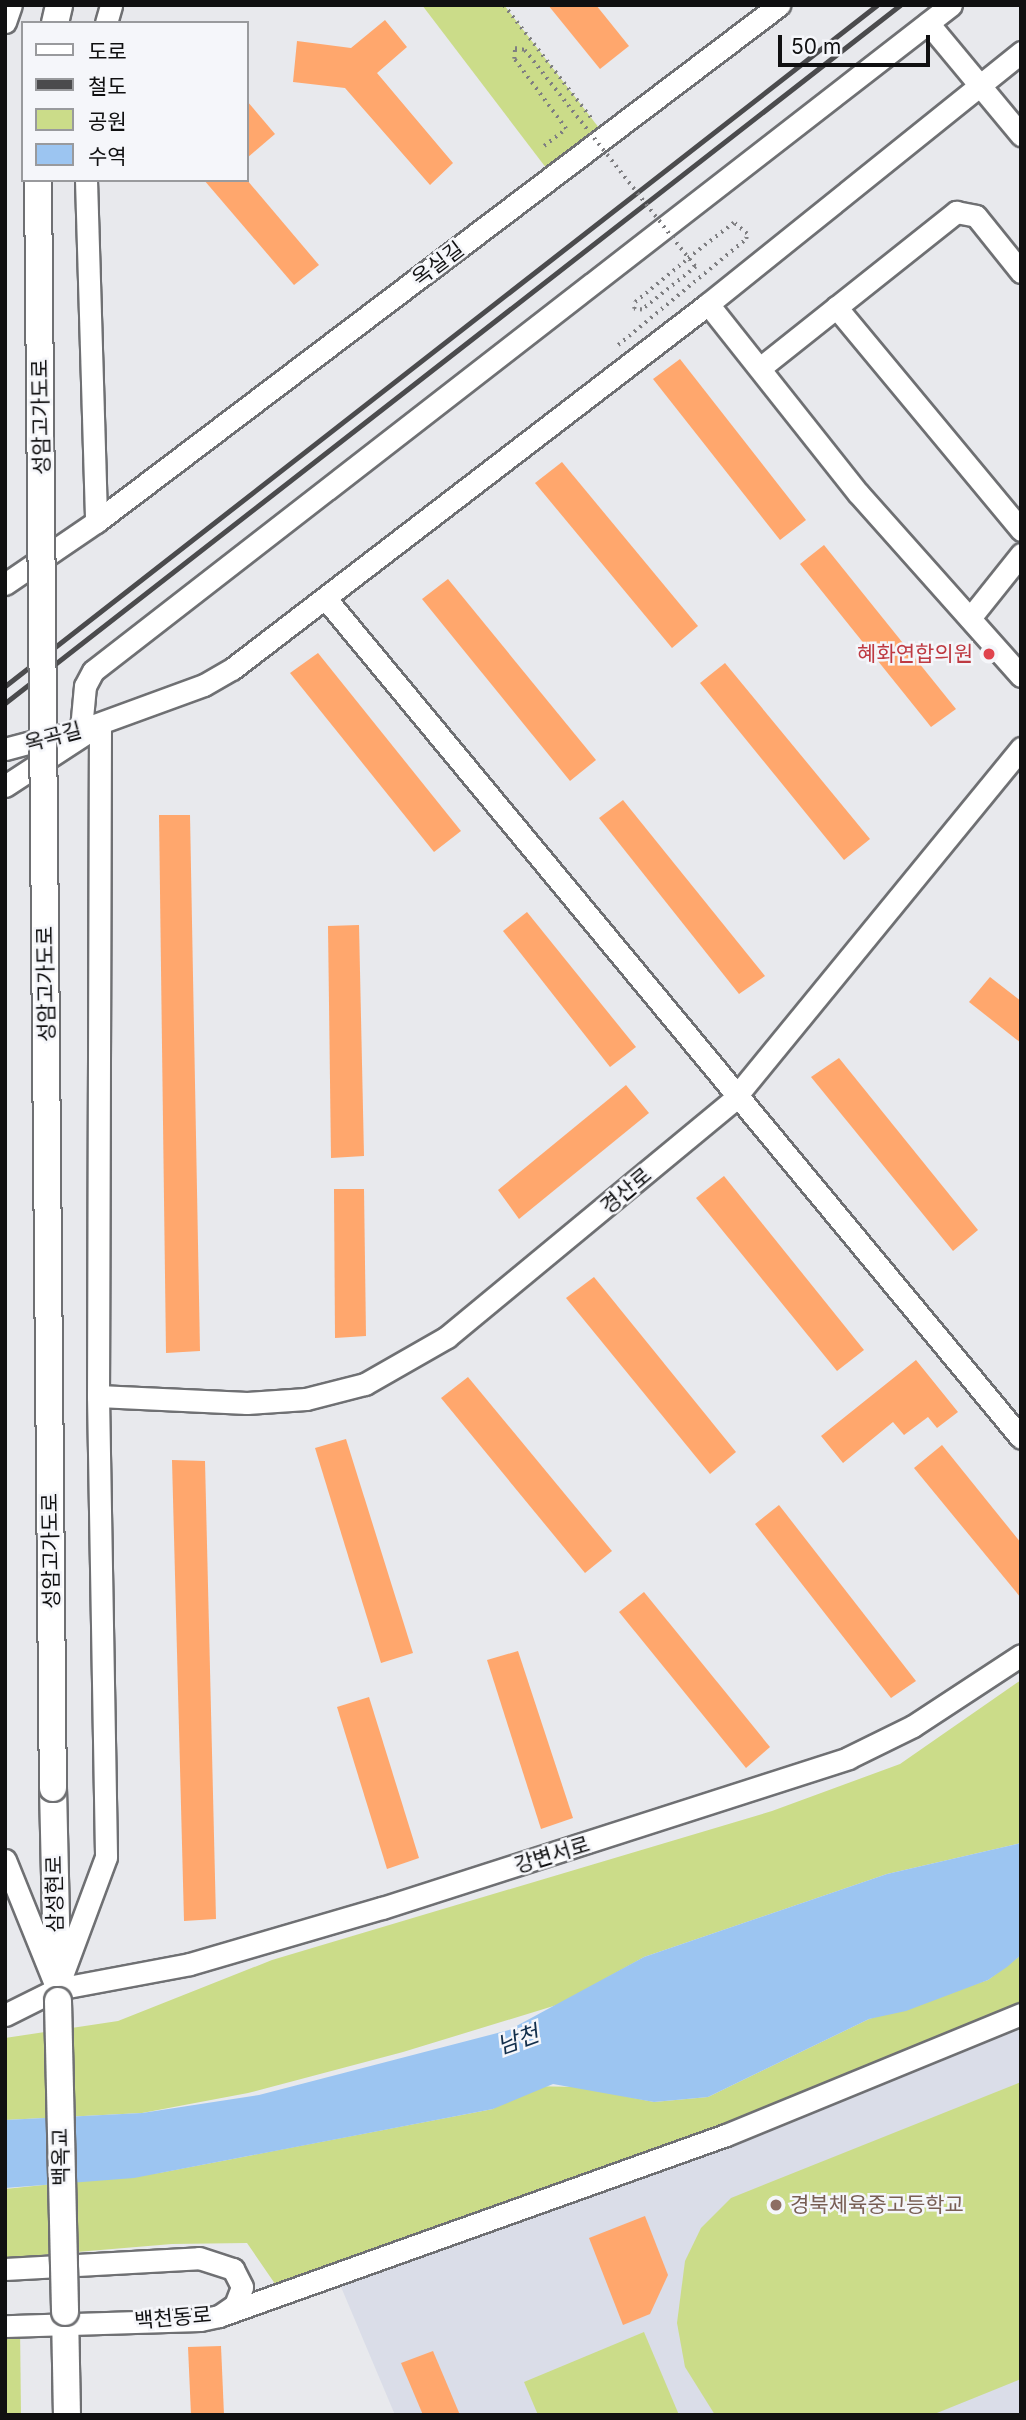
<!DOCTYPE html>
<html>
<head>
<meta charset="utf-8">
<style>
  body { margin:0 }
  #map { position:relative; width:1026px; height:2420px; overflow:hidden; background:#e8e9ed; font-family:Inter,"Noto Sans KR",sans-serif }
  div>[style] { position:absolute }
  [style*='--x'] { left:calc(var(--x)*1px); top:calc(var(--y)*1px); width:calc(var(--w)*1px); rotate:calc(var(--a)*1deg) }
  .built>* { inset:0; background:#dadde8 }
  .green>* { inset:0; background:#cbdc89 }
  .water>* { inset:0; background:#9cc5f1 }
  .building>* { inset:0; background:#ffa76d }
  .path>* { height:3.5px; margin-top:-1.75px; transform-origin:0; background:repeating-linear-gradient(90deg,#7e7e81 0 2px,transparent 0 7px) }
  .roads { filter:drop-shadow(2px 0 #6f7073) drop-shadow(-2px 0 #6f7073) drop-shadow(0 2px #6f7073) drop-shadow(0 -2px #6f7073) }
  .minor>* { height:21px; margin:-10.5px; padding:0 10.5px; transform-origin:10.5px; border-radius:10.5px; background:#fff }
  .major>* { height:26px; margin:-13px; padding:0 13px; transform-origin:13px; border-radius:13px; background:#fff }
  .rail>* { height:5px; margin:-2.5px; padding:0 2.5px; transform-origin:2.5px; border-radius:2.5px; background:#4b4b4d }
  .path-bridge>* { height:3.5px; margin-top:-1.75px; transform-origin:0; background:repeating-linear-gradient(90deg,#7e7e81 0 2px,transparent 0 7px) }
  .bridges { filter:drop-shadow(2px 0 #6f7073) drop-shadow(-2px 0 #6f7073) drop-shadow(0 2px #6f7073) drop-shadow(0 -2px #6f7073) }
  .major-bridge>* { height:26px; margin:-13px; padding:0 13px; transform-origin:13px; border-radius:13px; background:#fff }
  .dots>* { width:19px; height:19px; translate:-50% -50%; box-sizing:border-box; border:4px solid #f5f6fa; border-radius:50% }
  span { translate:-50% -50%; white-space:nowrap; text-align:center; line-height:1.15; -webkit-text-stroke:5px #f5f6fa; paint-order:stroke }
  .street-label { font-size:21px; color:#101011 }
  .health-label { font-size:21px; color:#be3a42 }
  .right { translate:-100% -50%; text-align:right }
  .education-label { font-size:21px; color:#785e54 }
  .left { translate:0 -50%; text-align:left }
  .water-label { font-size:23px; color:#112e4b; font-style:italic }
  .frame { position:absolute; inset:0; border:7px solid #101011; pointer-events:none }
  .legend { position:absolute; left:21px; top:21px; width:228px; height:161px; box-sizing:border-box; background:#f5f6fa; border:2px solid #999a9d; margin:0; padding:9px 12px; list-style:none; font-size:21px; color:#101011 }
  .legend li { display:flex; align-items:center; gap:14px; height:35px }
  .legend b { width:35px; border:2px solid #999a9d }
  .scale { position:absolute; left:778px; top:35px; width:152px; height:32px; box-sizing:border-box; border:4px solid #101011; border-top:0; padding-left:9px; font-size:21px; line-height:24px; white-space:nowrap; color:#101011; -webkit-text-stroke:5px #f5f6fa; paint-order:stroke }
</style>
</head>
<body>
<div id="map">
  <div class="built">
    <div style="clip-path:polygon(1021px 2014px,1021px 2415px,395px 2415px,336px 2275px)"></div>
  </div>
  <div class="green">
    <div style="clip-path:polygon(422px 5px,504px 5px,606px 137px,553px 177px)"></div>
    <div style="clip-path:polygon(1021px 1680px,1021px 1843px,887px 1874px,644px 1957px,560px 2004px,403px 2052px,248px 2093px,142px 2113px,5px 2120px,5px 2038px,118px 2021px,272px 1960px,772px 1811px,900px 1764px)"></div>
    <div style="clip-path:polygon(1021px 1955px,1021px 2014px,282px 2294px,247px 2243px,172px 2244px,5px 2258px,5px 2189px,159px 2173px,493px 2109px,526px 2086px,579px 2087px,654px 2102px,708px 2097px,869px 2019px,988px 1980px)"></div>
    <div style="clip-path:polygon(1021px 2082px,1021px 2379px,932px 2415px,715px 2415px,685px 2367px,677px 2323px,685px 2261px,701px 2228px,731px 2198px)"></div>
    <div style="clip-path:polygon(20px 2325px,21px 2415px,5px 2415px,5px 2326px)"></div>
    <div style="clip-path:polygon(644px 2332px,679px 2415px,538px 2415px,524px 2382px)"></div>
  </div>
  <div class="water">
    <div style="clip-path:polygon(1021px 1843px,1021px 1955px,1007px 1967px,988px 1980px,906px 2011px,869px 2019px,708px 2097px,654px 2102px,553px 2084px,493px 2109px,134px 2178px,5px 2188px,5px 2120px,142px 2113px,259px 2095px,509px 2030px,644px 1957px,887px 1874px)"></div>
  </div>
  <div class="building">
    <div style="clip-path:polygon(548px 5px,596px 5px,629px 46px,600px 69px)"></div>
    <div style="clip-path:polygon(385px 20px,407px 47px,377px 73px,453px 163px,430px 185px,345px 88px,293px 82px,297px 41px,351px 48px)"></div>
    <div style="clip-path:polygon(247px 101px,275px 134px,247px 158px)"></div>
    <div style="clip-path:polygon(204px 180px,247px 180px,319px 265px,294px 285px)"></div>
    <div style="clip-path:polygon(680px 359px,806px 520px,780px 540px,653px 379px)"></div>
    <div style="clip-path:polygon(562px 462px,698px 626px,672px 648px,535px 483px)"></div>
    <div style="clip-path:polygon(824px 545px,956px 709px,931px 727px,800px 564px)"></div>
    <div style="clip-path:polygon(448px 579px,596px 760px,570px 781px,422px 599px)"></div>
    <div style="clip-path:polygon(318px 653px,461px 831px,434px 852px,290px 673px)"></div>
    <div style="clip-path:polygon(725px 663px,870px 839px,844px 860px,700px 683px)"></div>
    <div style="clip-path:polygon(623px 800px,765px 976px,739px 994px,599px 818px)"></div>
    <div style="clip-path:polygon(159px 815px,190px 815px,200px 1351px,166px 1353px)"></div>
    <div style="clip-path:polygon(527px 912px,636px 1047px,610px 1067px,503px 931px)"></div>
    <div style="clip-path:polygon(359px 925px,364px 1156px,331px 1158px,328px 926px)"></div>
    <div style="clip-path:polygon(990px 977px,1021px 1001px,1021px 1043px,969px 1002px)"></div>
    <div style="clip-path:polygon(839px 1058px,978px 1230px,953px 1251px,811px 1077px)"></div>
    <div style="clip-path:polygon(626px 1085px,649px 1113px,519px 1219px,498px 1190px)"></div>
    <div style="clip-path:polygon(724px 1176px,864px 1350px,837px 1371px,696px 1198px)"></div>
    <div style="clip-path:polygon(334px 1189px,364px 1189px,366px 1336px,335px 1338px)"></div>
    <div style="clip-path:polygon(594px 1277px,736px 1452px,710px 1474px,566px 1298px)"></div>
    <div style="clip-path:polygon(916px 1360px,958px 1412px,937px 1428px,928px 1417px,904px 1435px,893px 1422px,843px 1463px,821px 1436px)"></div>
    <div style="clip-path:polygon(468px 1377px,612px 1551px,585px 1573px,441px 1398px)"></div>
    <div style="clip-path:polygon(346px 1439px,413px 1653px,381px 1663px,315px 1448px)"></div>
    <div style="clip-path:polygon(942px 1445px,1021px 1543px,1021px 1598px,914px 1468px)"></div>
    <div style="clip-path:polygon(172px 1460px,205px 1461px,216px 1919px,184px 1921px)"></div>
    <div style="clip-path:polygon(779px 1505px,916px 1681px,891px 1698px,755px 1524px)"></div>
    <div style="clip-path:polygon(644px 1592px,770px 1747px,746px 1768px,619px 1612px)"></div>
    <div style="clip-path:polygon(518px 1651px,573px 1818px,541px 1829px,487px 1660px)"></div>
    <div style="clip-path:polygon(369px 1697px,419px 1858px,387px 1869px,337px 1707px)"></div>
    <div style="clip-path:polygon(645px 2216px,668px 2275px,650px 2314px,623px 2325px,589px 2238px)"></div>
    <div style="clip-path:polygon(221px 2346px,224px 2415px,191px 2415px,188px 2347px)"></div>
    <div style="clip-path:polygon(433px 2351px,460px 2415px,423px 2415px,401px 2363px)"></div>
  </div>
  <div class="path">
    <div style="--x:504;--y:5;--w:145;--a:52.3"></div>
    <div style="--x:618;--y:345;--w:166;--a:-39.6"></div>
    <div style="--x:746;--y:239;--w:5;--a:-79"></div>
    <div style="--x:747;--y:234;--w:17;--a:-140"></div>
    <div style="--x:734;--y:223;--w:62;--a:142.2"></div>
  </div>
  <div class="roads">
    <div class="minor">
      <div style="--x:5;--y:22;--w:18;--a:-71"></div>
      <div style="--x:106;--y:23;--w:19;--a:-74"></div>
      <div style="--x:928;--y:23;--w:146;--a:50.3"></div>
      <div style="--x:86;--y:180;--w:342;--a:88.3"></div>
      <div style="--x:708;--y:304;--w:241;--a:51.6"></div>
      <div style="--x:858;--y:493;--w:245;--a:48.3"></div>
      <div style="--x:836;--y:307;--w:290;--a:50.3"></div>
      <div style="--x:760;--y:368;--w:251;--a:-38.5"></div>
      <div style="--x:956;--y:212;--w:20;--a:11"></div>
      <div style="--x:976;--y:216;--w:72;--a:51.2"></div>
      <div style="--x:5;--y:584;--w:110;--a:-34.3"></div>
      <div style="--x:96;--y:522;--w:857;--a:-37.12"></div>
      <div style="--x:326;--y:599;--w:1089;--a:50.36"></div>
      <div style="--x:970;--y:618;--w:82;--a:-51.4"></div>
      <div style="--x:89;--y:727;--w:122;--a:-20.1"></div>
      <div style="--x:204;--y:685;--w:32;--a:-30"></div>
      <div style="--x:232;--y:669;--w:600;--a:-37.48"></div>
      <div style="--x:708;--y:304;--w:402;--a:-38.8"></div>
      <div style="--x:81;--y:729;--w:43;--a:-84.7"></div>
      <div style="--x:85;--y:686;--w:17;--a:-62"></div>
      <div style="--x:93;--y:671;--w:1086;--a:-37.82"></div>
      <div style="--x:5;--y:749;--w:55;--a:-14.8"></div>
      <div style="--x:5;--y:786;--w:113;--a:-33.1"></div>
      <div style="--x:100;--y:724;--w:672;--a:90.17"></div>
      <div style="--x:98;--y:1396;--w:461;--a:89"></div>
      <div style="--x:106;--y:1857;--w:132;--a:110.4"></div>
      <div style="--x:98;--y:1396;--w:149;--a:2.7"></div>
      <div style="--x:247;--y:1403;--w:59;--a:-3.9"></div>
      <div style="--x:306;--y:1399;--w:61;--a:-14.3"></div>
      <div style="--x:365;--y:1384;--w:95;--a:-29.8"></div>
      <div style="--x:447;--y:1337;--w:371;--a:-39.6"></div>
      <div style="--x:733;--y:1100;--w:455;--a:-50.7"></div>
      <div style="--x:5;--y:1860;--w:131;--a:68"></div>
      <div style="--x:5;--y:2015;--w:58;--a:-26.6"></div>
      <div style="--x:57;--y:1989;--w:135;--a:-10.6"></div>
      <div style="--x:190;--y:1964;--w:200;--a:-16.3"></div>
      <div style="--x:382;--y:1908;--w:490;--a:-17.8"></div>
      <div style="--x:848;--y:1758;--w:72;--a:-26.2"></div>
      <div style="--x:913;--y:1726;--w:129;--a:-33.3"></div>
      <div style="--x:5;--y:2269;--w:194;--a:-3.2"></div>
      <div style="--x:199;--y:2258;--w:36;--a:18"></div>
      <div style="--x:233;--y:2269;--w:20;--a:63"></div>
      <div style="--x:242;--y:2287;--w:19;--a:111"></div>
      <div style="--x:235;--y:2305;--w:19;--a:145"></div>
      <div style="--x:219;--y:2316;--w:19;--a:168"></div>
      <div style="--x:200;--y:2320;--w:195;--a:178.2"></div>
      <div style="--x:219;--y:2316;--w:538;--a:-19.65"></div>
      <div style="--x:726;--y:2135;--w:319;--a:-22.3"></div>
    </div>
    <div class="major">
      <div style="--x:55;--y:23;--w:18;--a:-77"></div>
      <div style="--x:53;--y:1788;--w:213;--a:88.7"></div>
      <div style="--x:65;--y:2312;--w:103;--a:88.9"></div>
    </div>
  </div>
  <div class="rail">
    <div style="--x:5;--y:686;--w:1106;--a:-37.99"></div>
    <div style="--x:5;--y:703;--w:1135;--a:-37.95"></div>
  </div>
  <div class="path-bridge">
    <div style="--x:544;--y:146;--w:28;--a:-38"></div>
    <div style="--x:566;--y:129;--w:87;--a:-126.6"></div>
    <div style="--x:514;--y:59;--w:11;--a:-85"></div>
    <div style="--x:515;--y:48;--w:10;--a:11"></div>
    <div style="--x:525;--y:50;--w:276;--a:51.8"></div>
    <div style="--x:696;--y:267;--w:69;--a:141.5"></div>
    <div style="--x:642;--y:310;--w:8;--a:-173"></div>
    <div style="--x:634;--y:309;--w:7;--a:-82"></div>
    <div style="--x:635;--y:302;--w:65;--a:-39.4"></div>
  </div>
  <div class="bridges">
    <div class="major-bridge">
      <div style="--x:38;--y:180;--w:1608;--a:89.47"></div>
      <div style="--x:58;--y:2001;--w:311;--a:88.7"></div>
    </div>
  </div>
  <div class="dots">
    <div style="left:989px;top:654px;background:#e0444e"></div>
    <div style="left:776px;top:2205px;background:#8d6e63"></div>
  </div>
  <div class="street-label">
    <span style="left:438px;top:264px;rotate:-37deg">옥실길</span>
    <span style="left:41px;top:417px;rotate:-91deg">성암고가도로</span>
    <span style="left:53px;top:737px;rotate:-15deg">옥곡길</span>
    <span style="left:46px;top:984px;rotate:-91deg">성암고가도로</span>
    <span style="left:626px;top:1191px;rotate:-40deg">경산로</span>
    <span style="left:51px;top:1551px;rotate:-91deg">성암고가도로</span>
    <span style="left:552px;top:1855px;rotate:-17deg">강변서로</span>
    <span style="left:55px;top:1894px;rotate:-91deg">삼성현로</span>
    <span style="left:61px;top:2157px;rotate:-91deg">백옥교</span>
    <span style="left:173px;top:2318px;rotate:-5deg">백천동로</span>
  </div>
  <div class="health-label">
    <span class="right" style="left:973px;top:654px">혜화연합의원</span>
  </div>
  <div class="education-label">
    <span class="left" style="left:790px;top:2205px">경북체육중고등학교</span>
  </div>
  <div class="water-label">
    <span style="left:518px;top:2040px;rotate:-20deg">남천</span>
  </div>
  <div class="frame"></div>
  <ul class="legend">
  <li><b style="height:9px;background:#fff"></b>도로</li>
  <li><b style="height:9px;background:#4b4b4d"></b>철도</li>
  <li><b style="height:19px;background:#cbdc89"></b>공원</li>
  <li><b style="height:19px;background:#9cc5f1"></b>수역</li>
  </ul>
  <div class="scale">50 m</div>
</div>
</body>
</html>
